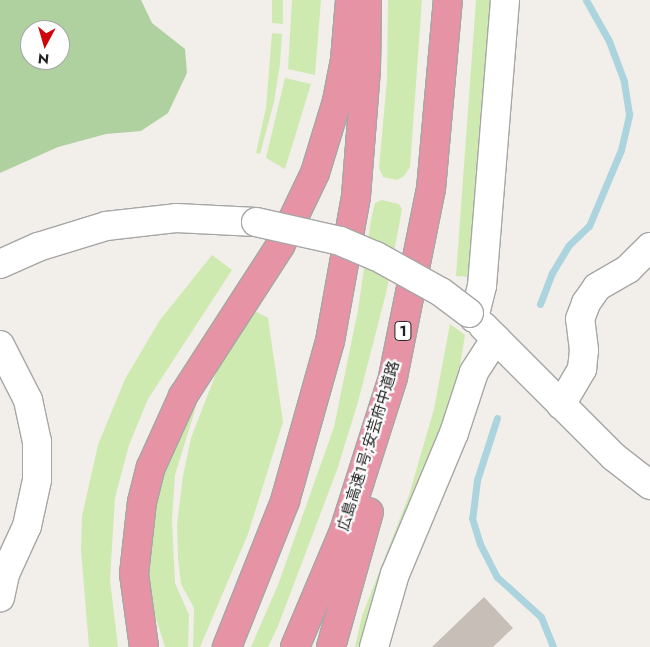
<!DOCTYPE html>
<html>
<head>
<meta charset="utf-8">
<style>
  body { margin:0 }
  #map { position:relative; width:650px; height:647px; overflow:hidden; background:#f2eee9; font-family:Jost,"Noto Sans JP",sans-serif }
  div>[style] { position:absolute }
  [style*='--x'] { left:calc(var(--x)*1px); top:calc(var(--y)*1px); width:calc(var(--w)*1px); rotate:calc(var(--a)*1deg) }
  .grass>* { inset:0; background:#cfeab1 }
  .forest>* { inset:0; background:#afd09f }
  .stream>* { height:7px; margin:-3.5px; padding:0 3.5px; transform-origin:3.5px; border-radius:3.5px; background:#abd4de }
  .building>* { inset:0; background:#c7beb8 }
  .roads { filter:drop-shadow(1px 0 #a6a6a6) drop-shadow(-1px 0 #a6a6a6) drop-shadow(0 1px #a6a6a6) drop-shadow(0 -1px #a6a6a6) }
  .minor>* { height:28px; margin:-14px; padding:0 14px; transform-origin:14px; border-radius:14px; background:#fff }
  .highway>* { height:28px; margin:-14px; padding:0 14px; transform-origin:14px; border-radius:14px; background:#e693a6 }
  .bridges { filter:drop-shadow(1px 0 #a6a6a6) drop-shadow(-1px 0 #a6a6a6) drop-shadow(0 1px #a6a6a6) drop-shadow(0 -1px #a6a6a6) }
  .minor-bridge>* { height:28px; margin:-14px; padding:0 14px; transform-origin:14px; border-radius:14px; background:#fff }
  span { translate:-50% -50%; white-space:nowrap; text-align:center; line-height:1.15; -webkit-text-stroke:4.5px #fff; paint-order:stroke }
  .shield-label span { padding:1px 4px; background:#fff; border:1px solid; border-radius:4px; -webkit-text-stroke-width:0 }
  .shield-label { font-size:14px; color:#222; font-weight:700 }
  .street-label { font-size:15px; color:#222 }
  .north { position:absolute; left:20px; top:20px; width:50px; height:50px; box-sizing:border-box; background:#fff; border:1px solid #a7a7a7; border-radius:50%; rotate:186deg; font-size:14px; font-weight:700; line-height:20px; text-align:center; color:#222 }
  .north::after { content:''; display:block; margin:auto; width:18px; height:22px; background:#d0040b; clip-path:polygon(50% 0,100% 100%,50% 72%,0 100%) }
</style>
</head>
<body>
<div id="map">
  <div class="grass">
    <div style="clip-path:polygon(272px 0,283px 0,283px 24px,272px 23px)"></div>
    <div style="clip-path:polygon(292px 0,321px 0,315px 75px,288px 69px)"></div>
    <div style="clip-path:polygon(388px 0,422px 0,410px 167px,404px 176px,397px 180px,383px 177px,379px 168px,387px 79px)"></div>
    <div style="clip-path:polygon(476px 0,493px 0,472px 277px,456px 276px)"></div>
    <div style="clip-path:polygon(272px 33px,282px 34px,280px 64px,274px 102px,260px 154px,256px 153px,266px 108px)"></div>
    <div style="clip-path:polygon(285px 78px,311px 84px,285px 169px,266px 158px)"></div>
    <div style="clip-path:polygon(382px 200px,399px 204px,402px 209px,387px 289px,358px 402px,337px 470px,278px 626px,268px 647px,251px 647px,278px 585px,334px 427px,358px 310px,371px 220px,375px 203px)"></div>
    <div style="clip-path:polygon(212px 255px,232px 270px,148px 399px,129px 445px,115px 498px,110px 580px,118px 647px,89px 647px,81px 550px,82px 516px,98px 445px,125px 379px,160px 320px)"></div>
    <div style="clip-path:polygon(253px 310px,268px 318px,283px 422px,248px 534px,200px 647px,193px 647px,194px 608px,181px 584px,178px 558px,177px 525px,183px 476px,191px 438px,220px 363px)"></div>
    <div style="clip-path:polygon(450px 324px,465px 335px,455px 395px,362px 647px,355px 647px,362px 616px,409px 495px,434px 409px)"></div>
    <div style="clip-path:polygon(199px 397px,175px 475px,172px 520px,175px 583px,189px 615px,188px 647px,165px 647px,144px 580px,152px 502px,179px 424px)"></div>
  </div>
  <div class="forest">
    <div style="clip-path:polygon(evenodd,0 0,141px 0,152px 23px,185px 49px,187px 73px,168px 113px,141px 131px,106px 134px,58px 147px,0 173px,0 0,30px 30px,60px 30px,60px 60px,30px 60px,30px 30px)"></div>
  </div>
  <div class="stream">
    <div style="--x:540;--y:304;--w:33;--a:-69"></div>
    <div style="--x:552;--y:273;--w:31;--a:-59"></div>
    <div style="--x:568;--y:246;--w:29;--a:-44"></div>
    <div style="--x:589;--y:226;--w:82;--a:-67.2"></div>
    <div style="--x:621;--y:150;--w:37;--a:-77"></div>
    <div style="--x:629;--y:114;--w:33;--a:-99"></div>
    <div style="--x:624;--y:81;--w:43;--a:-110.6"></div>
    <div style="--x:609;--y:41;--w:47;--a:-119.3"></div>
    <div style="--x:497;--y:418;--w:65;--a:107.9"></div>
    <div style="--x:477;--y:480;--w:38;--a:97"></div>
    <div style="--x:472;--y:518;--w:27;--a:73"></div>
    <div style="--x:480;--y:544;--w:37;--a:63"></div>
    <div style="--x:497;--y:577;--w:59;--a:42.3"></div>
    <div style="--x:541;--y:617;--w:32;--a:68"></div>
  </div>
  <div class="building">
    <div style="clip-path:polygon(484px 597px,513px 628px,493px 647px,432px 647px)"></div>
  </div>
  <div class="roads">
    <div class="minor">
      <div style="--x:0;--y:264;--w:42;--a:-24.1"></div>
      <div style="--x:38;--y:247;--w:71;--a:-17.2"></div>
      <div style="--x:106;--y:226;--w:70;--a:-6.5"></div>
      <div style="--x:176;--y:218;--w:80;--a:2.9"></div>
      <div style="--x:474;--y:318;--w:33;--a:-76"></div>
      <div style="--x:482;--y:286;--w:287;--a:-85.4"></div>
      <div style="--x:483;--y:326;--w:185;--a:45"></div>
      <div style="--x:614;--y:457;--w:46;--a:37.9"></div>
      <div style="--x:0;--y:345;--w:62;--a:63"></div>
      <div style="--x:28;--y:400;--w:43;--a:77.9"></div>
      <div style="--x:37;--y:442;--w:38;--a:90"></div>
      <div style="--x:37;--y:480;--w:47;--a:102.3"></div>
      <div style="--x:27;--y:526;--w:53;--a:114.6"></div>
      <div style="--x:5;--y:574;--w:24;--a:102"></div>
      <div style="--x:561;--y:405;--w:42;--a:-59.7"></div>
      <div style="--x:582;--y:369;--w:19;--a:-84"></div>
      <div style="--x:584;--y:350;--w:31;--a:-97"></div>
      <div style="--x:580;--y:319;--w:17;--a:-69"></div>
      <div style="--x:586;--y:303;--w:19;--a:-55"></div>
      <div style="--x:597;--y:287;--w:36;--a:-30"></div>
      <div style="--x:628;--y:269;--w:31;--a:-45"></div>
      <div style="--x:374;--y:647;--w:76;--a:-74"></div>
      <div style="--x:395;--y:574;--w:153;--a:-67.3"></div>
      <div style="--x:454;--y:433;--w:64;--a:-71.8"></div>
      <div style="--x:474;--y:372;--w:40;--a:-57.1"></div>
    </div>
    <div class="highway">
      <div style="--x:144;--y:647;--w:74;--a:-97.8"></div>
      <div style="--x:134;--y:574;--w:72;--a:-83.7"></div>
      <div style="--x:142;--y:502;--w:36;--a:-76"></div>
      <div style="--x:151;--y:467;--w:78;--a:-65.7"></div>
      <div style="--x:183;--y:396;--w:179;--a:-57.1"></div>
      <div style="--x:280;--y:246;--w:81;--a:-64.4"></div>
      <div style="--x:315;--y:173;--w:75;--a:-73"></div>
      <div style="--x:337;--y:101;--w:42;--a:-79"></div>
      <div style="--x:345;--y:60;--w:60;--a:-85.2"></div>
      <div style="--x:227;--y:647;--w:157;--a:-68.3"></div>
      <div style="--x:285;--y:501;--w:166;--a:-74.3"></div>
      <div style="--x:330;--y:341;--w:147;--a:-79.8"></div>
      <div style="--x:356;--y:196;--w:128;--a:-85.5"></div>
      <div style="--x:366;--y:68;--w:68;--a:-89.2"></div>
      <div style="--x:295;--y:647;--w:126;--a:-67.1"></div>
      <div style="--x:344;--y:531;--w:162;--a:-72.3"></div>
      <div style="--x:393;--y:377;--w:192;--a:-78.6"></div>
      <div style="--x:431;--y:189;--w:190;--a:-84.9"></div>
      <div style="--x:331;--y:647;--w:140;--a:-74.3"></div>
    </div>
  </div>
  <div class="bridges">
    <div class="minor-bridge">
      <div style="--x:256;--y:222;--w:86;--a:12.7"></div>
      <div style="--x:340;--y:241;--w:39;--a:23"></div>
      <div style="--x:376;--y:256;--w:74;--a:29"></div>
      <div style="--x:441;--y:292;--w:35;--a:37"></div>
    </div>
  </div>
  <div class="shield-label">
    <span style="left:403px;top:331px">1</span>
  </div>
  <div class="street-label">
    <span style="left:369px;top:446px;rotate:-73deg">広島高速1号;安芸府中道路</span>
  </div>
  <div class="north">N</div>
</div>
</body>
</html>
